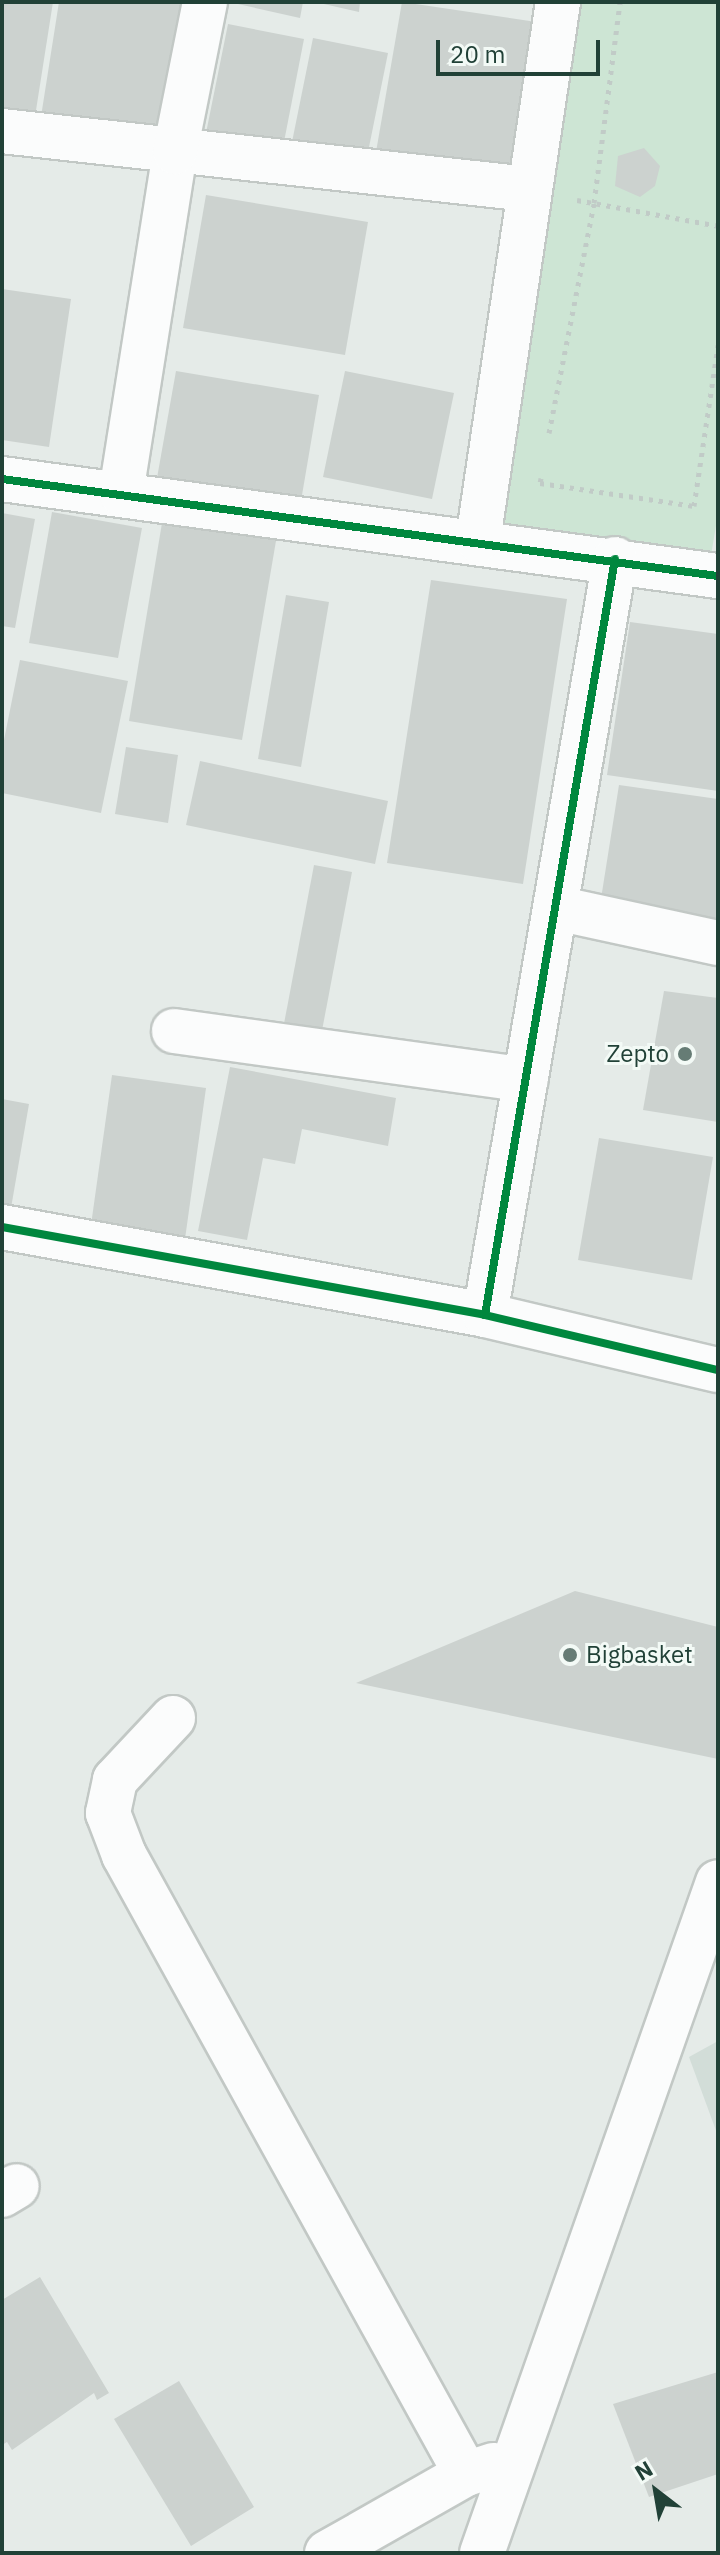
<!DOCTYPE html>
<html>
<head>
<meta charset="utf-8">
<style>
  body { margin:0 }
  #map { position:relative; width:720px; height:2555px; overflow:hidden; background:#e5ebe8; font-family:"IBM Plex Sans",sans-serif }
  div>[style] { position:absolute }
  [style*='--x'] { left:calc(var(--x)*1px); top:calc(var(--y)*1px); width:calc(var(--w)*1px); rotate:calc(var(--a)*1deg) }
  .built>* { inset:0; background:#d2ddd8 }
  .green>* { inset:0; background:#cde5d4 }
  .building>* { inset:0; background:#ccd2cf }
  .path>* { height:5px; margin-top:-2.5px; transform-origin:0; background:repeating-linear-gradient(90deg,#c1cbc7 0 4px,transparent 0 10px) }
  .roads { filter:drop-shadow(2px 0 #c2c8c5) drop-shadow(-2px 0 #c2c8c5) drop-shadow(0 2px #c2c8c5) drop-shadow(0 -2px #c2c8c5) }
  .minor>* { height:44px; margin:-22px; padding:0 22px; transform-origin:22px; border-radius:22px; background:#fbfcfc }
  .cycleway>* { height:8px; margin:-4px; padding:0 4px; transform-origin:4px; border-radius:4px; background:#00873e }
  .dots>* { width:22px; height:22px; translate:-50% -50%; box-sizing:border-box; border:4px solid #f3faf6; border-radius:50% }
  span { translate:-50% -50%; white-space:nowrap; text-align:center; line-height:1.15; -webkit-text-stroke:6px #f3faf6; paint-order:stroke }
  .poi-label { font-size:24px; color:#214137 }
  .right { translate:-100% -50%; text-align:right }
  .left { translate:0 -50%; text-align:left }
  .frame { position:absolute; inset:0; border:4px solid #214137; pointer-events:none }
  .north { position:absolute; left:616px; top:2451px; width:80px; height:80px; -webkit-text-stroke:6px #f3faf6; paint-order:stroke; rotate:329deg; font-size:22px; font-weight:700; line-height:32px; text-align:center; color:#214137 }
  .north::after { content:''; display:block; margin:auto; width:28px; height:36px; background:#214137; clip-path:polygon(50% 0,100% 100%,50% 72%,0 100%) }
  .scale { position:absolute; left:436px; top:40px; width:164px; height:36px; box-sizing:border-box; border:4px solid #214137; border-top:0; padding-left:10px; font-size:24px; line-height:28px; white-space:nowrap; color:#214137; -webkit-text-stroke:6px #f3faf6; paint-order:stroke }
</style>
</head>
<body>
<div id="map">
  <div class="built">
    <div style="clip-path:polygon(718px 2041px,718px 2136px,689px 2057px)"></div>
  </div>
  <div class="green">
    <div style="clip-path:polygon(569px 2px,718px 2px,718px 514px,709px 567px,492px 525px)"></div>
  </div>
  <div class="building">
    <div style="clip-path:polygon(2px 2px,53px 2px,34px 123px,2px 119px)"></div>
    <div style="clip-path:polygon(59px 2px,186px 2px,164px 142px,40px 123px)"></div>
    <div style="clip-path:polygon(229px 2px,303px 2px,300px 18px)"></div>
    <div style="clip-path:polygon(315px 2px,360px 2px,359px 12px)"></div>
    <div style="clip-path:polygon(402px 2px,543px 23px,516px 175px,376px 152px)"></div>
    <div style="clip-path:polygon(228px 24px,304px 39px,283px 147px,206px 133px)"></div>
    <div style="clip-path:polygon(313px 38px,388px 53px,366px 162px,291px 147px)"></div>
    <div style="clip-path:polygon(644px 148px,660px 166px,655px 186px,640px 197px,615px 186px,618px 156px)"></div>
    <div style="clip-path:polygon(206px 195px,368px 222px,345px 355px,183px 328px)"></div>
    <div style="clip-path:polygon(2px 289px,71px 299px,49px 447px,2px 440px)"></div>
    <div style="clip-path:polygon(176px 371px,319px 395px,301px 501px,157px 478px)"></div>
    <div style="clip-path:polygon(345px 371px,454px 393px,432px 499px,323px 477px)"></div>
    <div style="clip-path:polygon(52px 512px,142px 528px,118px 658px,29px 643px)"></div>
    <div style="clip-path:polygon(2px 513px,35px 519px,15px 628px,2px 626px)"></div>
    <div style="clip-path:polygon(163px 517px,277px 535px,242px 740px,129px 721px)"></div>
    <div style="clip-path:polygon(431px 580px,567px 599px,523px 884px,387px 863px)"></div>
    <div style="clip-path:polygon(286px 595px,329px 602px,301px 767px,258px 759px)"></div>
    <div style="clip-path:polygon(630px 622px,718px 634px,718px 791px,607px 775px)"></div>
    <div style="clip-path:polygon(20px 660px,128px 681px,101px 813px,2px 793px,2px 750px)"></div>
    <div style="clip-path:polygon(126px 747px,178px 755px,168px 823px,115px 814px)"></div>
    <div style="clip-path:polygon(200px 761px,388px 801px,375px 864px,186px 825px)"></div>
    <div style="clip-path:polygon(619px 785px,718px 799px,718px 924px,600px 905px)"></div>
    <div style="clip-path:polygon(314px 865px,352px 872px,321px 1036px,283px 1029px)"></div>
    <div style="clip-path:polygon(664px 991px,718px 998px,718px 1122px,643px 1110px)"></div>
    <div style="clip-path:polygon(230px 1067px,396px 1098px,388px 1146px,302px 1129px,295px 1164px,263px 1158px,247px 1240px,198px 1231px)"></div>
    <div style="clip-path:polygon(112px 1075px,206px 1088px,185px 1239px,91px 1225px)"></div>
    <div style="clip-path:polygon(2px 1099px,29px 1104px,11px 1208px,2px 1206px)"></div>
    <div style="clip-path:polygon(599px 1138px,713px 1157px,692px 1280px,578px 1260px)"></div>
    <div style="clip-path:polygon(575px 1591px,718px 1627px,718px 1759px,356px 1683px)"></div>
    <div style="clip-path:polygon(40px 2277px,109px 2393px,97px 2400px,94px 2393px,12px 2450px,7px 2442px,2px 2445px,2px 2300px)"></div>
    <div style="clip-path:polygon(718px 2372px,718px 2474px,649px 2497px,613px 2404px)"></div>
    <div style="clip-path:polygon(179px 2381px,254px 2507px,191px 2546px,114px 2419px)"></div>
  </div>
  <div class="path">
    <div style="--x:577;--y:200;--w:143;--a:10.4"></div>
    <div style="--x:549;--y:433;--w:234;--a:-78.9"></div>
    <div style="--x:594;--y:203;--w:203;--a:-82.6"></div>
    <div style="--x:541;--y:478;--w:5;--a:101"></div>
    <div style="--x:540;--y:483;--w:156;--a:8.5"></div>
    <div style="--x:694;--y:506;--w:163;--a:-81.5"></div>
  </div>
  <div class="roads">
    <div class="minor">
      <div style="--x:2;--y:131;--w:529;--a:6.29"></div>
      <div style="--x:2;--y:479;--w:723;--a:7.72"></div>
      <div style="--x:121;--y:493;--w:345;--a:-81"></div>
      <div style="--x:175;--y:152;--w:153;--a:-78.7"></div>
      <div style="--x:478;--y:540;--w:544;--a:-81.54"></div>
      <div style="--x:556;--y:908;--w:166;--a:12.2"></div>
      <div style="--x:174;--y:1031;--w:355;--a:7.9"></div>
      <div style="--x:2;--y:1227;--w:491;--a:10.3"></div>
      <div style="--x:485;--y:1315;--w:239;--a:13.3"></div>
      <div style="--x:485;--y:1315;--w:767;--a:-80.24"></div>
      <div style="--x:173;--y:1718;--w:85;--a:133.1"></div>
      <div style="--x:115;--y:1780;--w:34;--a:102"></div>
      <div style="--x:108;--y:1813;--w:45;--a:69.1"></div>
      <div style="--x:124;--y:1855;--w:707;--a:61.08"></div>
      <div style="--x:2;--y:2195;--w:17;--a:-31"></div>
      <div style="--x:327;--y:2553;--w:160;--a:-29.6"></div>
      <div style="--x:466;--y:2474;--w:29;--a:-18"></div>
      <div style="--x:482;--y:2553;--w:711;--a:-70.62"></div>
    </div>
  </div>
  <div class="cycleway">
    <div style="--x:2;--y:479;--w:723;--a:7.72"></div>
    <div style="--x:2;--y:1227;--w:491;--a:10.3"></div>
    <div style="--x:485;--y:1315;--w:239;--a:13.3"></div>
    <div style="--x:485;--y:1315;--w:767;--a:-80.24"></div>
  </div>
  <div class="dots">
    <div style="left:685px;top:1054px;background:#667c75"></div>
    <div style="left:570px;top:1655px;background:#667c75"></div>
  </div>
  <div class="poi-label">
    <span class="right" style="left:669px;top:1054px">Zepto</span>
    <span class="left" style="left:586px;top:1655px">Bigbasket</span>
  </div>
  <div class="frame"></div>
  <div class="north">N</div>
  <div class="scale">20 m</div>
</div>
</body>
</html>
